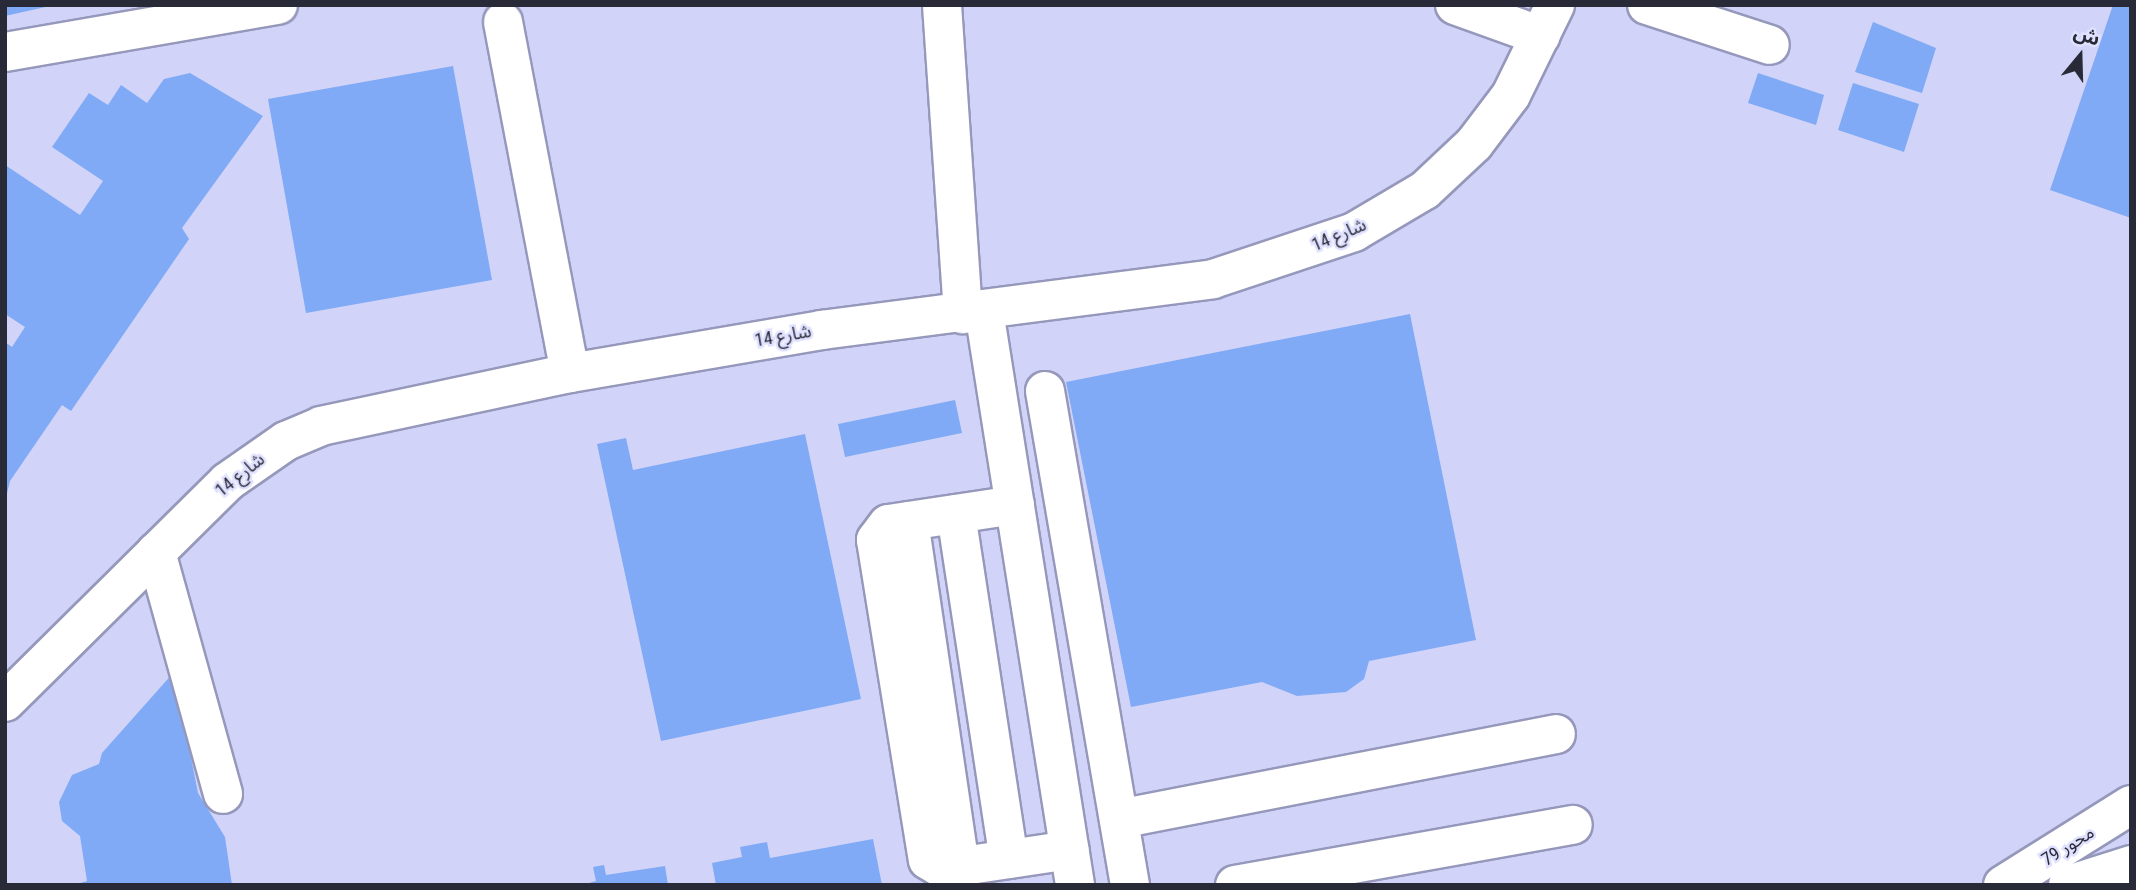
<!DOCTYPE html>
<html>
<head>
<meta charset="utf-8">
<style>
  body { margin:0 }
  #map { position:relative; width:2136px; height:890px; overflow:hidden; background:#d1d4f8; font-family:"Roboto Condensed","Noto Sans Arabic",sans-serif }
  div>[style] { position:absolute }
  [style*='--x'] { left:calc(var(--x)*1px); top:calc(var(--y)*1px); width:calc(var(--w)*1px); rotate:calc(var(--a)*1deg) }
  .building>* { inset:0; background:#80aaf5 }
  .roads { filter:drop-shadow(2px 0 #9698bb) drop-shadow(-2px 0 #9698bb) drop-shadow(0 2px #9698bb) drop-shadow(0 -2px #9698bb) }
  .minor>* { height:38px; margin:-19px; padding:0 19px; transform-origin:19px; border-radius:19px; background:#fff }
  .major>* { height:38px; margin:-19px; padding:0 19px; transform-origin:19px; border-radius:19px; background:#fff }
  span { translate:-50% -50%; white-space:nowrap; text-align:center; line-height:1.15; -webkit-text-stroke:5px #dfe1ff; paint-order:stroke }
  .street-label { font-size:18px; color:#292a37 }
  .frame { position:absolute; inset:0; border:7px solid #292a37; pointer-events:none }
  .north { position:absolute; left:2045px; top:21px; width:70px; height:70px; -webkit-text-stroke:5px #dfe1ff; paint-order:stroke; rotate:19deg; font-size:19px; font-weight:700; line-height:28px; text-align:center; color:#292a37 }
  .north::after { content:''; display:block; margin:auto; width:24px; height:32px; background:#292a37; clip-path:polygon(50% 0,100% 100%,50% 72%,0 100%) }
</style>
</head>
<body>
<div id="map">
  <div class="building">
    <div style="clip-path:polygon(5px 5px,50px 5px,50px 6px,5px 16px)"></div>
    <div style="clip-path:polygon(2113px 5px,2131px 5px,2131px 218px,2050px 190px)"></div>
    <div style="clip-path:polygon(1873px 22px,1936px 48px,1922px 93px,1855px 72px)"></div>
    <div style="clip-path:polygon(453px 66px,492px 280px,306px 313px,268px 99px)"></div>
    <div style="clip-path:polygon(190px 73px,263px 116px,182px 228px,189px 239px,71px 411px,62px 405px,10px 481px,5px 502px,5px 342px,12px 347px,25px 327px,5px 314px,5px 165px,80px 215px,103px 181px,52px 147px,89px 93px,108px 105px,121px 85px,147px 103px,164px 79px)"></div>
    <div style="clip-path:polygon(1758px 73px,1824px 95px,1816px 125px,1748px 103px)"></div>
    <div style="clip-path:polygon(1853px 83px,1919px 104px,1904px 152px,1838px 130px)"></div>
    <div style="clip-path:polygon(1410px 314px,1476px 640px,1369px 661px,1364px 679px,1346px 692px,1297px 696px,1262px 682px,1131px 707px,1066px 382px)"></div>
    <div style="clip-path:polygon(955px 400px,962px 433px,845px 457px,838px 424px)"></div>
    <div style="clip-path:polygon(805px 434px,861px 699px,661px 741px,597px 444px,626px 438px,633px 470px)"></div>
    <div style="clip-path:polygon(174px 672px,198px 793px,225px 837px,232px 885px,74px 885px,87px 881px,80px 836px,62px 821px,59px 802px,72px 775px,99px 764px,102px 753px)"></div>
    <div style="clip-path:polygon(873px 839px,882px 885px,716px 885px,712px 863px,742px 857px,740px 847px,767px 842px,770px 858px)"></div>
    <div style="clip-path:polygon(604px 865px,606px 875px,665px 866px,668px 885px,582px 885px,596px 881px,593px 867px)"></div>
  </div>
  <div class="roads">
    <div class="minor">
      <div style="--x:942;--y:5;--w:310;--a:86.1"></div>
      <div style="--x:1455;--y:5;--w:91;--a:19.8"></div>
      <div style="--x:1647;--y:5;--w:129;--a:18"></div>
      <div style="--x:503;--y:22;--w:357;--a:79.2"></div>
      <div style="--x:5;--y:52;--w:277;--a:-9.8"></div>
      <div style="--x:984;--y:311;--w:581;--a:80.99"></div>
      <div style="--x:1045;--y:391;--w:501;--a:80.24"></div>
      <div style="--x:1015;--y:505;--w:128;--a:171.5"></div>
      <div style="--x:888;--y:524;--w:20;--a:127"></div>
      <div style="--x:876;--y:540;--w:324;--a:80.8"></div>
      <div style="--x:928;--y:860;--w:17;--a:31"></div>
      <div style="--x:943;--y:869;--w:128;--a:-8.5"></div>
      <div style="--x:956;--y:514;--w:349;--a:81.3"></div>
      <div style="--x:909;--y:521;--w:349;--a:81.6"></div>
      <div style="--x:156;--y:552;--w:251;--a:74.5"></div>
      <div style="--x:5;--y:702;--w:313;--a:-44.7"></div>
      <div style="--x:227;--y:482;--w:72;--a:-34.8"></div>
      <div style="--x:286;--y:441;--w:38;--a:-23"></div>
      <div style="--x:321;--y:426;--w:255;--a:-12"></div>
      <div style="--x:570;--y:373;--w:256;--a:-9.7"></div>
      <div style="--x:822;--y:330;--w:394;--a:-7.4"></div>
      <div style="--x:1213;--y:279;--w:149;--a:-18.4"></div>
      <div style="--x:1354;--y:232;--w:82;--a:-30.6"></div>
      <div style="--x:1425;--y:190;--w:67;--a:-43.2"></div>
      <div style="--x:1474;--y:144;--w:61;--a:-52.9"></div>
      <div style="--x:1511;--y:95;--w:100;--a:-63.9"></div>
      <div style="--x:1119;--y:819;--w:445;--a:-11"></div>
      <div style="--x:1235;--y:885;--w:343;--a:-10.1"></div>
    </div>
    <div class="major">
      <div style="--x:2003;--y:885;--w:151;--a:-32"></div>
      <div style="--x:2068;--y:885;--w:66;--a:-17.6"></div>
    </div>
  </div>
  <div class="street-label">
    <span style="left:1339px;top:235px;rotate:-23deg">شارع 14</span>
    <span style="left:783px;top:336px;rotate:-10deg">شارع 14</span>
    <span style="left:240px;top:475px;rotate:-39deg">شارع 14</span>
    <span style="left:2068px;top:846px;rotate:-32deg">محور 79</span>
  </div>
  <div class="frame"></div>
  <div class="north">ش</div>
</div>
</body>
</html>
